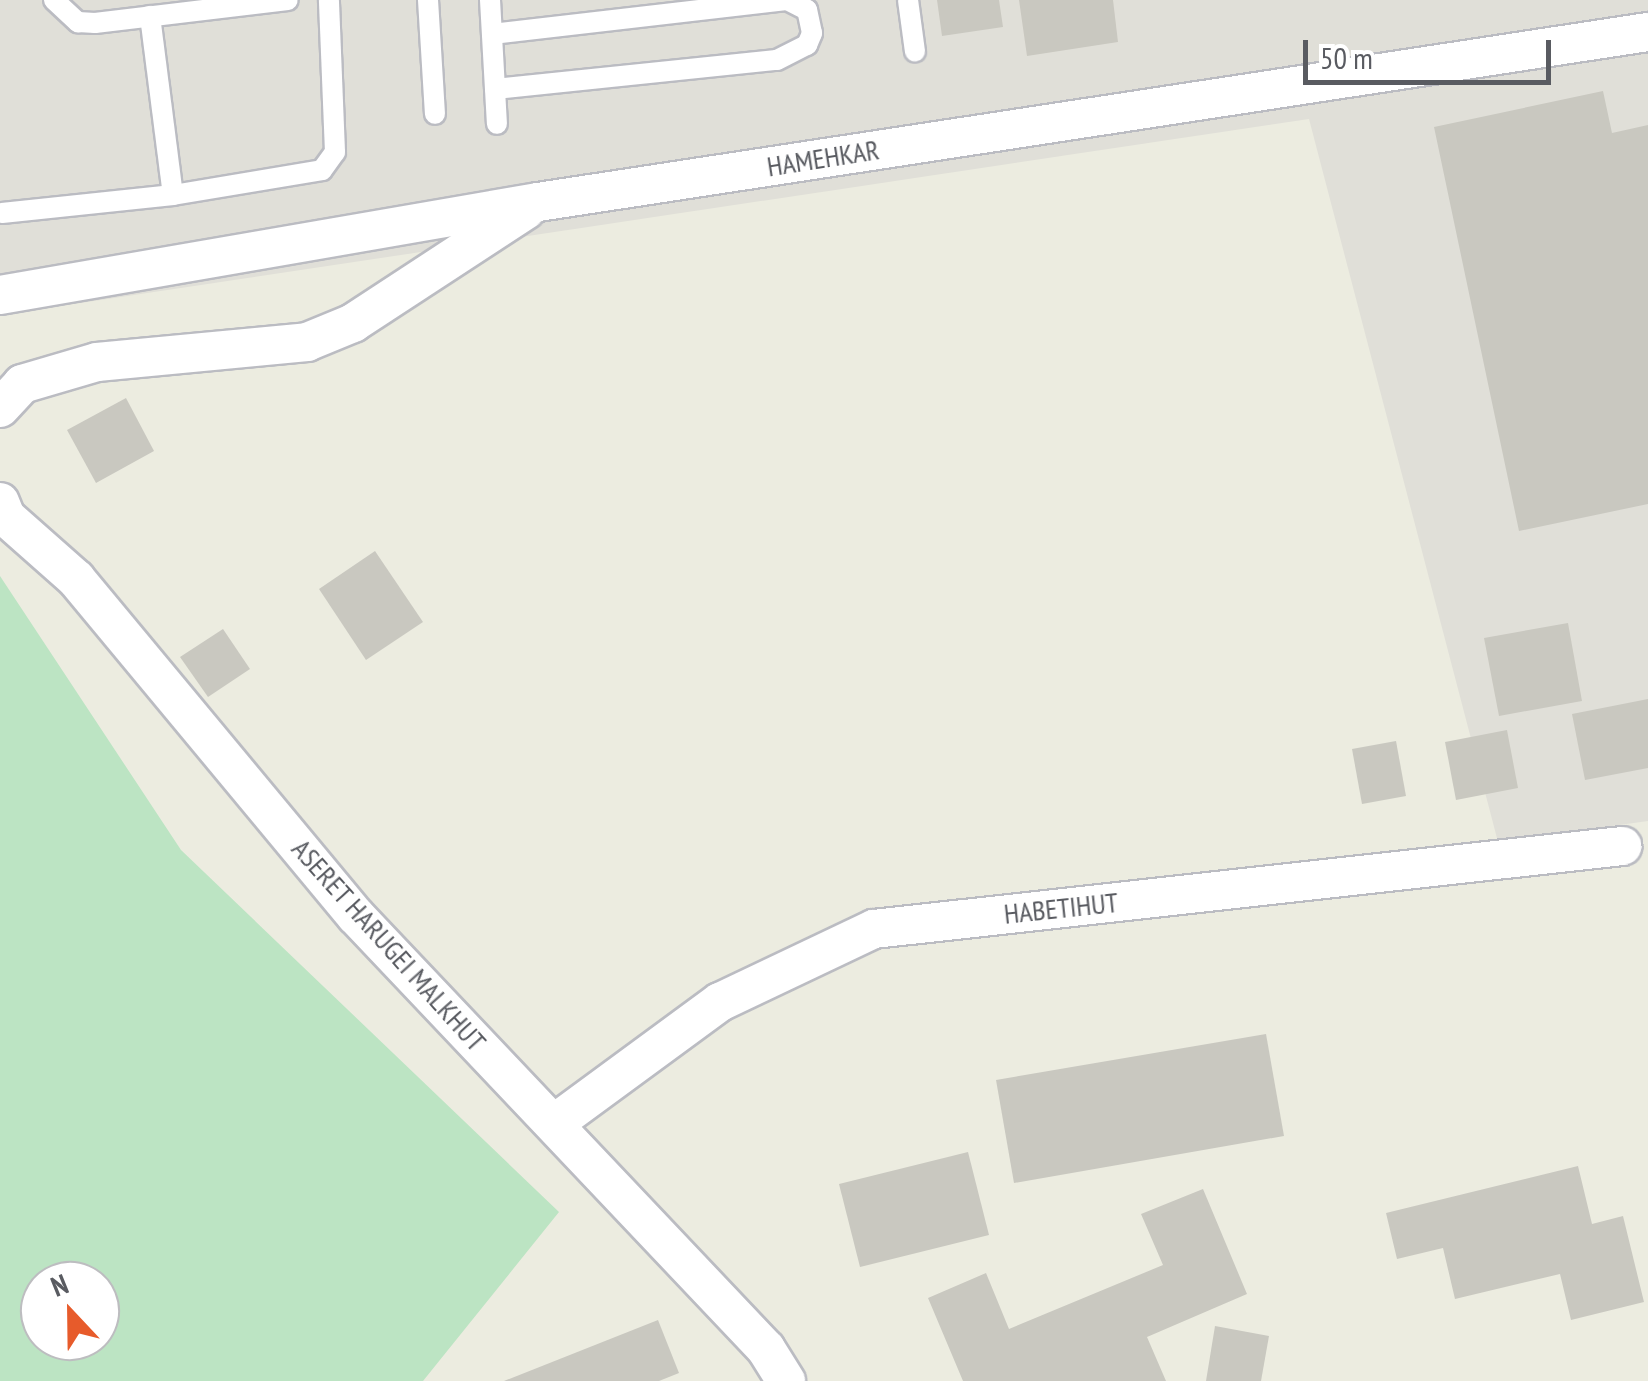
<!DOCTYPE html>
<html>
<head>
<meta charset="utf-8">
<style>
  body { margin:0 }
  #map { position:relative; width:1648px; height:1381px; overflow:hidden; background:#ecece0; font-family:"PT Sans Narrow",sans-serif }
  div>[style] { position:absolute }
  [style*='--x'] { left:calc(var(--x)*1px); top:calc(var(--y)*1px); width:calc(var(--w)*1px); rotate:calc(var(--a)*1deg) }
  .industrial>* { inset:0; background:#e0dfd8 }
  .green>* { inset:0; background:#bce4c3 }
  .building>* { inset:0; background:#c9c8c0 }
  .roads { filter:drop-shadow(2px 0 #bbbcc2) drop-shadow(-2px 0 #bbbcc2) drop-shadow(0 2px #bbbcc2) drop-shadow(0 -2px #bbbcc2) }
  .service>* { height:20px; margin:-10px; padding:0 10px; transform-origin:10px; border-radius:10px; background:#fff }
  .minor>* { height:38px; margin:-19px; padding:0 19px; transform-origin:19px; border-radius:19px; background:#fff }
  span { translate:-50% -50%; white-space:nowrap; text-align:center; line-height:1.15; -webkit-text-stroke:8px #fff; paint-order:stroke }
  .street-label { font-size:28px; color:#595b61 }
  .north { position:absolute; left:20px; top:1261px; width:100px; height:100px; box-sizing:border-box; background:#fff; border:2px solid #bdbdc0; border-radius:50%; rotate:338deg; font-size:28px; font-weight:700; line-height:40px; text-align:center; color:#595b61 }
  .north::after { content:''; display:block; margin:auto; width:35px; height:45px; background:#e75b2b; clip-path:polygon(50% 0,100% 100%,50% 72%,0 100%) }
  .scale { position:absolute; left:1303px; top:40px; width:248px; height:45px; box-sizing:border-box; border:5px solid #595b61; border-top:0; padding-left:12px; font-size:30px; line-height:35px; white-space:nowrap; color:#595b61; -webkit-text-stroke:8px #fff; paint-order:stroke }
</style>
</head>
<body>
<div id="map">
  <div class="industrial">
    <div style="clip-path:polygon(0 0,1648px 0,1648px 821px,1498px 842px,1309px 119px,0 315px)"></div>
  </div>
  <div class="green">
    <div style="clip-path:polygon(evenodd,0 576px,181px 850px,559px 1212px,423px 1381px,0 1381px,0 576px,40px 1281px,100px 1281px,100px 1341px,40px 1341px,40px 1281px)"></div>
  </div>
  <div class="building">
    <div style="clip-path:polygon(937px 0,999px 0,1003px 27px,942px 36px)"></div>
    <div style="clip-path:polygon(1019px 0,1113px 0,1118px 42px,1027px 56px)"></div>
    <div style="clip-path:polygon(1603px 91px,1612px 133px,1648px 125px,1648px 504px,1519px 531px,1434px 127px)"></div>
    <div style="clip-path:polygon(126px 398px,154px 451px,96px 483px,67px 430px)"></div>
    <div style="clip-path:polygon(375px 551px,423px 622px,366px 660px,319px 589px)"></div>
    <div style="clip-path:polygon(1568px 623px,1582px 701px,1499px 716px,1484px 638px)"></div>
    <div style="clip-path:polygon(223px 629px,250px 669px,208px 697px,180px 657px)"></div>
    <div style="clip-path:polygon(1648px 699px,1648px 768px,1585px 780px,1572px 714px)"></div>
    <div style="clip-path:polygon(1507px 730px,1518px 788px,1456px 800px,1445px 742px)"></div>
    <div style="clip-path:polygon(1396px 741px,1406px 796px,1362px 804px,1352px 749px)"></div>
    <div style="clip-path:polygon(1266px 1034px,1284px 1136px,1014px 1183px,996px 1080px)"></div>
    <div style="clip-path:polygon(968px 1152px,989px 1235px,860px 1267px,839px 1184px)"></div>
    <div style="clip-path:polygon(1578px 1166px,1592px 1224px,1623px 1216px,1644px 1302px,1571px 1320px,1560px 1274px,1455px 1299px,1443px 1248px,1397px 1259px,1386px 1213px)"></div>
    <div style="clip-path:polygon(1203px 1189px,1247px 1294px,1147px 1337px,1166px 1381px,963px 1381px,928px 1298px,986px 1273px,1009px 1329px,1163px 1265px,1141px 1214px)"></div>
    <div style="clip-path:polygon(658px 1320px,679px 1373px,659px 1381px,504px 1381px)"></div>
    <div style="clip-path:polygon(1215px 1326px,1269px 1336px,1261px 1381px,1206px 1381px)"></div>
  </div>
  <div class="roads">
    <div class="service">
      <div style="--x:54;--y:0;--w:33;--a:43"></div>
      <div style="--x:78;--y:22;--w:17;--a:3"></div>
      <div style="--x:95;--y:23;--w:194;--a:-6.8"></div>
      <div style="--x:428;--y:0;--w:114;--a:86.5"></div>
      <div style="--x:490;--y:0;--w:124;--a:86.8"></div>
      <div style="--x:908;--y:0;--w:52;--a:82.3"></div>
      <div style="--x:150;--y:16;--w:180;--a:82.7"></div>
      <div style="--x:492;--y:34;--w:294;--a:-6.6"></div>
      <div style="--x:495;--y:89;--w:283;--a:-5.9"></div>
      <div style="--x:777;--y:60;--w:34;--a:-27"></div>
      <div style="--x:807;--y:45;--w:13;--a:-67"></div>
      <div style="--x:812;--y:33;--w:24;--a:-102"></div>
      <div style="--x:807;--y:10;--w:22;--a:-153"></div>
      <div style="--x:2;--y:213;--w:172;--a:-6"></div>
      <div style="--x:173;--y:195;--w:151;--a:-9.5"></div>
      <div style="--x:322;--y:170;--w:22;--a:-54"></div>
      <div style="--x:335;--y:152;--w:152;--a:-92.3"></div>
    </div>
    <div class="minor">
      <div style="--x:0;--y:295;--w:546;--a:-9.81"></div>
      <div style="--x:538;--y:202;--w:1123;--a:-8.71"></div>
      <div style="--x:0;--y:408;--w:33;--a:-47"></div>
      <div style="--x:22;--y:384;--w:78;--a:-16.3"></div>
      <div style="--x:97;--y:362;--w:211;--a:-5.4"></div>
      <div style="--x:307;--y:342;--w:50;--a:-22.4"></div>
      <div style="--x:353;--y:323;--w:207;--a:-33.2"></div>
      <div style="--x:0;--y:502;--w:16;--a:68"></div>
      <div style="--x:6;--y:517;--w:94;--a:41.5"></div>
      <div style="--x:76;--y:579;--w:438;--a:50.3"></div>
      <div style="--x:356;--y:916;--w:596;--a:46.56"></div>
      <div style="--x:766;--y:1349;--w:38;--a:58"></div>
      <div style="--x:555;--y:1123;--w:205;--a:-36.3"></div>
      <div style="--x:720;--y:1002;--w:170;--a:-25.4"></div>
      <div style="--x:874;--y:929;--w:753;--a:-6.33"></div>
    </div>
  </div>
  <div class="street-label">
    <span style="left:823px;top:158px;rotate:-9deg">HAMEHKAR</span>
    <span style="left:1061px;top:908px;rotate:-6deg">HABETIHUT</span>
    <span style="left:389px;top:945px;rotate:48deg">ASERET HARUGEI MALKHUT</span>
  </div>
  <div class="north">N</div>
  <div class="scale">50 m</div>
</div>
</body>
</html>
